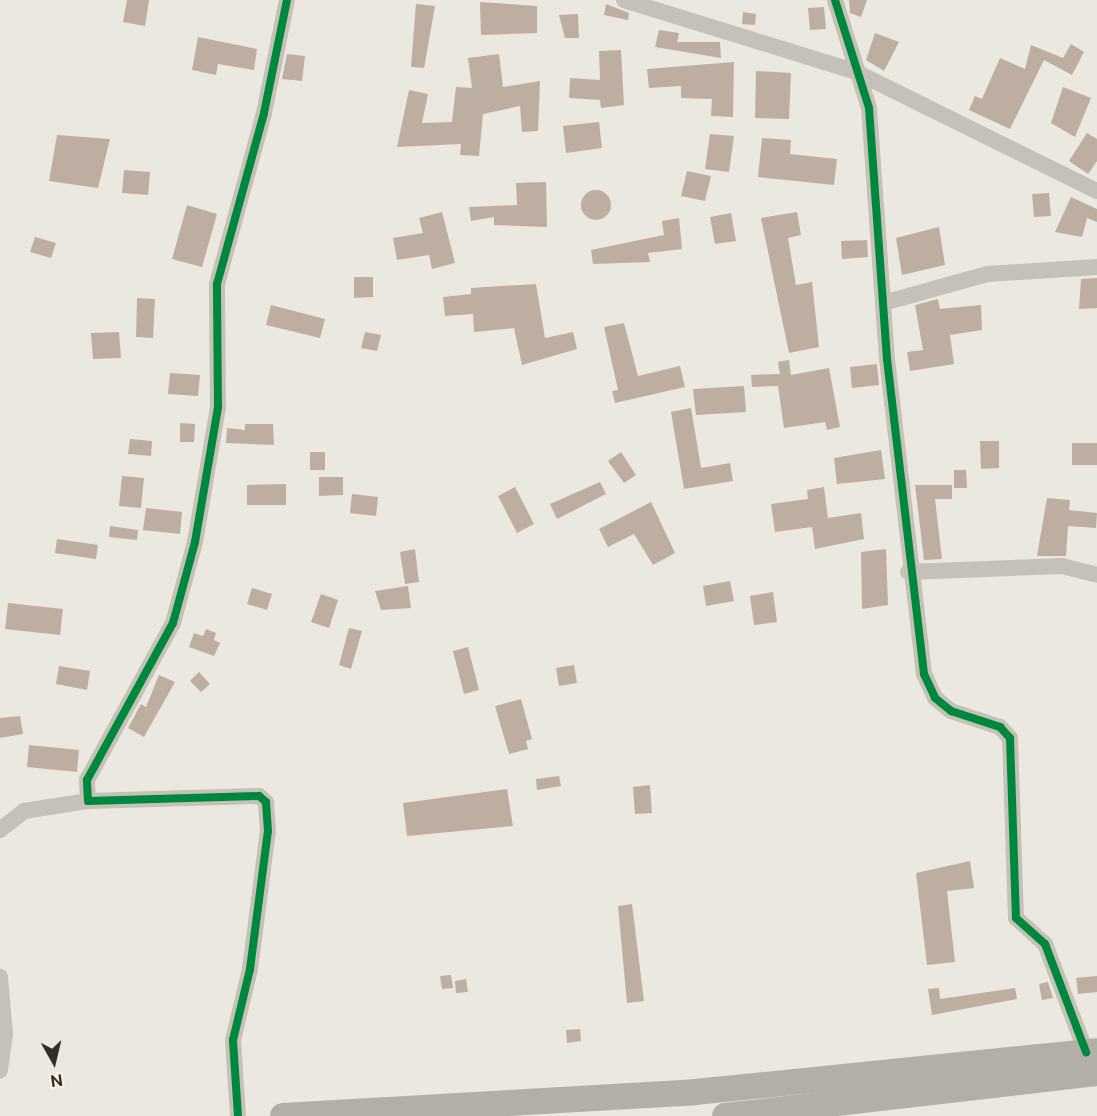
<!DOCTYPE html>
<html>
<head>
<meta charset="utf-8">
<style>
  body { margin:0 }
  #map { position:relative; width:1097px; height:1116px; overflow:hidden; background:#ebe8df; font-family:"Public Sans",sans-serif }
  div>[style] { position:absolute }
  [style*='--x'] { left:calc(var(--x)*1px); top:calc(var(--y)*1px); width:calc(var(--w)*1px); rotate:calc(var(--a)*1deg) }
  .building>* { inset:0; background:#beaea1 }
  .round { border-radius:50% }
  .street>* { height:16px; margin:-8px; padding:0 8px; transform-origin:8px; border-radius:8px; background:#c5c0b8 }
  .primary>* { height:26px; margin:-13px; padding:0 13px; transform-origin:13px; border-radius:13px; background:#b3aea8 }
  .cycleway>* { height:8px; margin:-4px; padding:0 4px; transform-origin:4px; border-radius:4px; background:#00873e }
  span { translate:-50% -50%; white-space:nowrap; text-align:center; line-height:1.15; -webkit-text-stroke:4.5px #f9f3e6; paint-order:stroke }
  .north { position:absolute; left:24px; top:1032px; width:60px; height:60px; -webkit-text-stroke:4px #f9f3e6; paint-order:stroke; rotate:172deg; font-size:16px; font-weight:700; line-height:24px; text-align:center; color:#352d27 }
  .north::after { content:''; display:block; margin:auto; width:21px; height:27px; background:#352d27; clip-path:polygon(50% 0,100% 100%,50% 72%,0 100%) }
</style>
</head>
<body>
<div id="map">
  <div class="building">
    <div style="clip-path:polygon(127px 0,149px 0,145px 26px,123px 22px)"></div>
    <div style="clip-path:polygon(849px 0,867px 0,861px 17px,850px 13px)"></div>
    <div style="clip-path:polygon(480px 2px,537px 6px,537px 33px,481px 35px)"></div>
    <div style="clip-path:polygon(416px 4px,435px 6px,424px 68px,411px 67px)"></div>
    <div style="clip-path:polygon(606px 4px,629px 13px,628px 20px,604px 15px)"></div>
    <div style="clip-path:polygon(824px 7px,826px 29px,810px 30px,808px 8px)"></div>
    <div style="clip-path:polygon(743px 12px,756px 14px,755px 25px,742px 24px)"></div>
    <div style="clip-path:polygon(578px 14px,579px 38px,565px 38px,559px 15px)"></div>
    <div style="clip-path:polygon(659px 30px,679px 33px,677px 42px,720px 42px,721px 58px,655px 47px)"></div>
    <div style="clip-path:polygon(875px 33px,899px 42px,884px 71px,866px 60px)"></div>
    <div style="clip-path:polygon(198px 37px,257px 49px,254px 70px,218px 64px,216px 75px,192px 70px)"></div>
    <div style="clip-path:polygon(1071px 44px,1084px 52px,1072px 75px,1044px 60px,1010px 129px,969px 110px,975px 96px,982px 99px,1000px 58px,1025px 69px,1031px 45px,1063px 58px)"></div>
    <div style="clip-path:polygon(621px 50px,624px 105px,601px 108px,600px 100px,569px 98px,570px 78px,600px 80px,599px 51px)"></div>
    <div style="clip-path:polygon(287px 54px,305px 56px,302px 81px,282px 79px)"></div>
    <div style="clip-path:polygon(499px 54px,503px 87px,540px 81px,538px 131px,522px 132px,520px 106px,483px 114px,479px 156px,460px 155px,461px 144px,397px 147px,409px 90px,428px 94px,422px 123px,452px 122px,456px 87px,472px 88px,468px 58px)"></div>
    <div style="clip-path:polygon(734px 62px,733px 117px,711px 116px,712px 99px,681px 98px,681px 86px,649px 88px,647px 69px)"></div>
    <div style="clip-path:polygon(756px 71px,791px 73px,789px 119px,755px 118px)"></div>
    <div style="clip-path:polygon(1063px 87px,1091px 98px,1075px 137px,1051px 123px)"></div>
    <div style="clip-path:polygon(599px 122px,602px 148px,566px 153px,563px 126px)"></div>
    <div style="clip-path:polygon(1087px 133px,1097px 139px,1097px 161px,1088px 174px,1069px 161px)"></div>
    <div style="clip-path:polygon(710px 134px,734px 136px,729px 172px,705px 169px)"></div>
    <div style="clip-path:polygon(57px 135px,110px 139px,98px 188px,49px 181px)"></div>
    <div style="clip-path:polygon(762px 138px,791px 140px,790px 154px,837px 159px,834px 185px,758px 177px)"></div>
    <div style="clip-path:polygon(124px 170px,150px 172px,148px 195px,122px 193px)"></div>
    <div style="clip-path:polygon(687px 171px,711px 176px,705px 201px,681px 196px)"></div>
    <div style="clip-path:polygon(546px 182px,547px 227px,494px 225px,494px 217px,471px 221px,469px 207px,517px 205px,516px 183px)"></div>
    <div class="round" style="left:581px;top:190px;width:30px;height:30px"></div>
    <div style="clip-path:polygon(1049px 193px,1051px 216px,1034px 217px,1032px 194px)"></div>
    <div style="clip-path:polygon(1071px 197px,1097px 209px,1097px 222px,1087px 218px,1082px 237px,1055px 232px)"></div>
    <div style="clip-path:polygon(187px 205px,217px 214px,202px 267px,172px 259px)"></div>
    <div style="clip-path:polygon(442px 212px,455px 263px,432px 269px,429px 255px,397px 260px,393px 238px,423px 233px,419px 218px)"></div>
    <div style="clip-path:polygon(797px 212px,801px 235px,788px 238px,796px 285px,812px 282px,819px 347px,789px 353px,761px 218px)"></div>
    <div style="clip-path:polygon(731px 213px,736px 241px,715px 244px,710px 217px)"></div>
    <div style="clip-path:polygon(679px 218px,682px 249px,648px 253px,650px 262px,593px 264px,591px 250px,664px 235px,662px 221px)"></div>
    <div style="clip-path:polygon(939px 227px,945px 265px,902px 275px,896px 238px)"></div>
    <div style="clip-path:polygon(35px 237px,56px 243px,51px 258px,30px 252px)"></div>
    <div style="clip-path:polygon(867px 240px,868px 257px,842px 259px,841px 241px)"></div>
    <div style="clip-path:polygon(354px 277px,373px 277px,373px 297px,354px 298px)"></div>
    <div style="clip-path:polygon(1097px 278px,1097px 308px,1079px 309px,1081px 279px)"></div>
    <div style="clip-path:polygon(536px 284px,545px 338px,573px 332px,577px 349px,522px 365px,514px 328px,474px 332px,473px 314px,445px 316px,443px 297px,471px 294px,471px 288px)"></div>
    <div style="clip-path:polygon(137px 298px,155px 299px,153px 338px,136px 337px)"></div>
    <div style="clip-path:polygon(938px 299px,940px 309px,981px 305px,982px 330px,950px 335px,954px 364px,910px 371px,907px 352px,923px 350px,915px 305px)"></div>
    <div style="clip-path:polygon(271px 305px,325px 319px,320px 338px,266px 325px)"></div>
    <div style="clip-path:polygon(624px 323px,638px 376px,680px 366px,685px 387px,615px 403px,612px 391px,618px 390px,604px 327px)"></div>
    <div style="clip-path:polygon(119px 332px,121px 358px,93px 359px,91px 333px)"></div>
    <div style="clip-path:polygon(365px 332px,381px 335px,377px 351px,361px 348px)"></div>
    <div style="clip-path:polygon(789px 360px,791px 375px,829px 368px,840px 427px,827px 430px,825px 422px,784px 428px,778px 386px,752px 387px,751px 375px,780px 374px,778px 362px)"></div>
    <div style="clip-path:polygon(877px 364px,879px 385px,852px 388px,850px 367px)"></div>
    <div style="clip-path:polygon(170px 373px,200px 375px,198px 396px,168px 394px)"></div>
    <div style="clip-path:polygon(744px 386px,746px 412px,696px 415px,693px 389px)"></div>
    <div style="clip-path:polygon(691px 408px,701px 468px,730px 463px,733px 481px,684px 489px,671px 412px)"></div>
    <div style="clip-path:polygon(180px 423px,195px 424px,194px 442px,180px 442px)"></div>
    <div style="clip-path:polygon(245px 424px,273px 424px,274px 445px,226px 443px,227px 428px,245px 430px)"></div>
    <div style="clip-path:polygon(130px 439px,152px 441px,151px 456px,128px 454px)"></div>
    <div style="clip-path:polygon(980px 441px,999px 441px,999px 468px,981px 469px)"></div>
    <div style="clip-path:polygon(1072px 443px,1097px 443px,1097px 465px,1072px 465px)"></div>
    <div style="clip-path:polygon(881px 450px,885px 479px,837px 484px,834px 458px)"></div>
    <div style="clip-path:polygon(310px 452px,325px 452px,325px 470px,310px 470px)"></div>
    <div style="clip-path:polygon(621px 452px,636px 475px,624px 483px,608px 461px)"></div>
    <div style="clip-path:polygon(954px 470px,966px 470px,967px 488px,954px 488px)"></div>
    <div style="clip-path:polygon(122px 476px,144px 478px,141px 508px,119px 506px)"></div>
    <div style="clip-path:polygon(319px 477px,343px 477px,343px 495px,319px 496px)"></div>
    <div style="clip-path:polygon(600px 482px,606px 494px,557px 519px,550px 504px)"></div>
    <div style="clip-path:polygon(286px 484px,286px 505px,247px 505px,247px 485px)"></div>
    <div style="clip-path:polygon(915px 485px,952px 485px,952px 499px,935px 499px,942px 559px,924px 560px)"></div>
    <div style="clip-path:polygon(515px 487px,534px 524px,517px 533px,498px 496px)"></div>
    <div style="clip-path:polygon(824px 487px,828px 518px,861px 513px,864px 539px,815px 549px,812px 527px,775px 532px,771px 504px,808px 499px,807px 490px)"></div>
    <div style="clip-path:polygon(352px 494px,378px 497px,376px 516px,350px 513px)"></div>
    <div style="clip-path:polygon(1047px 498px,1070px 500px,1069px 510px,1097px 513px,1096px 528px,1068px 526px,1066px 556px,1037px 556px)"></div>
    <div style="clip-path:polygon(651px 502px,675px 553px,653px 565px,634px 534px,608px 547px,599px 529px)"></div>
    <div style="clip-path:polygon(146px 508px,182px 512px,180px 534px,143px 530px)"></div>
    <div style="clip-path:polygon(110px 526px,138px 530px,137px 540px,109px 537px)"></div>
    <div style="clip-path:polygon(57px 539px,98px 545px,96px 559px,55px 553px)"></div>
    <div style="clip-path:polygon(415px 549px,419px 582px,405px 584px,400px 552px)"></div>
    <div style="clip-path:polygon(886px 549px,888px 605px,862px 609px,861px 552px)"></div>
    <div style="clip-path:polygon(730px 581px,734px 601px,706px 606px,703px 586px)"></div>
    <div style="clip-path:polygon(408px 586px,411px 608px,381px 610px,375px 591px)"></div>
    <div style="clip-path:polygon(252px 588px,272px 594px,267px 610px,247px 604px)"></div>
    <div style="clip-path:polygon(773px 592px,777px 622px,754px 625px,750px 596px)"></div>
    <div style="clip-path:polygon(321px 594px,338px 600px,329px 628px,311px 622px)"></div>
    <div style="clip-path:polygon(8px 603px,63px 609px,60px 635px,5px 629px)"></div>
    <div style="clip-path:polygon(349px 628px,362px 631px,351px 669px,339px 665px)"></div>
    <div style="clip-path:polygon(206px 629px,216px 633px,214px 640px,220px 643px,214px 656px,189px 647px,194px 633px,203px 636px)"></div>
    <div style="clip-path:polygon(468px 647px,479px 690px,464px 694px,453px 651px)"></div>
    <div style="clip-path:polygon(574px 665px,577px 683px,559px 686px,556px 668px)"></div>
    <div style="clip-path:polygon(59px 666px,90px 671px,87px 690px,56px 684px)"></div>
    <div style="clip-path:polygon(199px 672px,210px 684px,201px 692px,190px 681px)"></div>
    <div style="clip-path:polygon(159px 675px,175px 682px,144px 737px,128px 728px,141px 704px,146px 707px)"></div>
    <div style="clip-path:polygon(521px 699px,532px 739px,526px 741px,528px 749px,509px 754px,495px 706px)"></div>
    <div style="clip-path:polygon(20px 716px,23px 734px,0 738px,0 718px)"></div>
    <div style="clip-path:polygon(29px 745px,79px 750px,77px 772px,27px 767px)"></div>
    <div style="clip-path:polygon(559px 776px,561px 786px,537px 790px,536px 779px)"></div>
    <div style="clip-path:polygon(650px 785px,652px 813px,635px 814px,633px 787px)"></div>
    <div style="clip-path:polygon(507px 789px,513px 826px,407px 836px,403px 803px)"></div>
    <div style="clip-path:polygon(970px 861px,974px 888px,947px 891px,955px 962px,927px 965px,916px 873px)"></div>
    <div style="clip-path:polygon(632px 904px,644px 1001px,627px 1003px,618px 906px)"></div>
    <div style="clip-path:polygon(451px 975px,453px 988px,442px 989px,440px 976px)"></div>
    <div style="clip-path:polygon(1097px 976px,1097px 992px,1078px 994px,1076px 978px)"></div>
    <div style="clip-path:polygon(466px 979px,468px 992px,456px 993px,455px 981px)"></div>
    <div style="clip-path:polygon(1048px 982px,1053px 998px,1042px 1000px,1039px 984px)"></div>
    <div style="clip-path:polygon(939px 988px,940px 999px,1015px 988px,1017px 999px,932px 1015px,928px 989px)"></div>
    <div style="clip-path:polygon(580px 1029px,581px 1041px,567px 1043px,566px 1030px)"></div>
  </div>
  <div class="street">
    <div style="--x:624;--y:0;--w:241;--a:17.2"></div>
    <div style="--x:854;--y:71;--w:271;--a:26.3"></div>
    <div style="--x:835;--y:0;--w:113;--a:72.5"></div>
    <div style="--x:869;--y:108;--w:252;--a:85.9"></div>
    <div style="--x:887;--y:359;--w:317;--a:83.3"></div>
    <div style="--x:924;--y:674;--w:26;--a:65"></div>
    <div style="--x:935;--y:698;--w:21;--a:39"></div>
    <div style="--x:951;--y:711;--w:52;--a:18.1"></div>
    <div style="--x:1000;--y:727;--w:15;--a:48"></div>
    <div style="--x:1010;--y:738;--w:180;--a:88.1"></div>
    <div style="--x:1016;--y:918;--w:39;--a:42"></div>
    <div style="--x:1045;--y:944;--w:116;--a:69.2"></div>
    <div style="--x:887;--y:302;--w:104;--a:-15.6"></div>
    <div style="--x:987;--y:274;--w:110;--a:-3.6"></div>
    <div style="--x:908;--y:572;--w:154;--a:-2.2"></div>
    <div style="--x:1062;--y:566;--w:36;--a:14"></div>
    <div style="--x:0;--y:830;--w:31;--a:-38"></div>
    <div style="--x:24;--y:811;--w:65;--a:-8.9"></div>
    <div style="--x:0;--y:977;--w:57;--a:85"></div>
    <div style="--x:5;--y:1034;--w:37;--a:98"></div>
    <div style="--x:238;--y:1116;--w:76;--a:-93.8"></div>
    <div style="--x:233;--y:1040;--w:73;--a:-76.5"></div>
    <div style="--x:250;--y:969;--w:139;--a:-82.6"></div>
    <div style="--x:268;--y:831;--w:29;--a:-94"></div>
    <div style="--x:266;--y:802;--w:9;--a:-139"></div>
    <div style="--x:259;--y:796;--w:171;--a:178.3"></div>
    <div style="--x:88;--y:801;--w:21;--a:-93"></div>
    <div style="--x:87;--y:780;--w:179;--a:-61.3"></div>
    <div style="--x:173;--y:623;--w:84;--a:-74.8"></div>
    <div style="--x:195;--y:542;--w:137;--a:-80.3"></div>
    <div style="--x:218;--y:407;--w:123;--a:-90.5"></div>
    <div style="--x:217;--y:284;--w:177;--a:-74.6"></div>
    <div style="--x:264;--y:113;--w:115;--a:-78.5"></div>
  </div>
  <div class="primary">
    <div style="--x:283;--y:1116;--w:413;--a:-3.3"></div>
    <div style="--x:695;--y:1092;--w:404;--a:-5.8"></div>
    <div style="--x:725;--y:1116;--w:374;--a:-6.6"></div>
  </div>
  <div class="cycleway">
    <div style="--x:835;--y:0;--w:113;--a:72.5"></div>
    <div style="--x:869;--y:108;--w:252;--a:85.9"></div>
    <div style="--x:887;--y:359;--w:317;--a:83.3"></div>
    <div style="--x:924;--y:674;--w:26;--a:65"></div>
    <div style="--x:935;--y:698;--w:21;--a:39"></div>
    <div style="--x:951;--y:711;--w:52;--a:18.1"></div>
    <div style="--x:1000;--y:727;--w:15;--a:48"></div>
    <div style="--x:1010;--y:738;--w:180;--a:88.1"></div>
    <div style="--x:1016;--y:918;--w:39;--a:42"></div>
    <div style="--x:1045;--y:944;--w:116;--a:69.2"></div>
    <div style="--x:238;--y:1116;--w:76;--a:-93.8"></div>
    <div style="--x:233;--y:1040;--w:73;--a:-76.5"></div>
    <div style="--x:250;--y:969;--w:139;--a:-82.6"></div>
    <div style="--x:268;--y:831;--w:29;--a:-94"></div>
    <div style="--x:266;--y:802;--w:9;--a:-139"></div>
    <div style="--x:259;--y:796;--w:171;--a:178.3"></div>
    <div style="--x:88;--y:801;--w:21;--a:-93"></div>
    <div style="--x:87;--y:780;--w:179;--a:-61.3"></div>
    <div style="--x:173;--y:623;--w:84;--a:-74.8"></div>
    <div style="--x:195;--y:542;--w:137;--a:-80.3"></div>
    <div style="--x:218;--y:407;--w:123;--a:-90.5"></div>
    <div style="--x:217;--y:284;--w:177;--a:-74.6"></div>
    <div style="--x:264;--y:113;--w:115;--a:-78.5"></div>
  </div>
  <div class="north">N</div>
</div>
</body>
</html>
